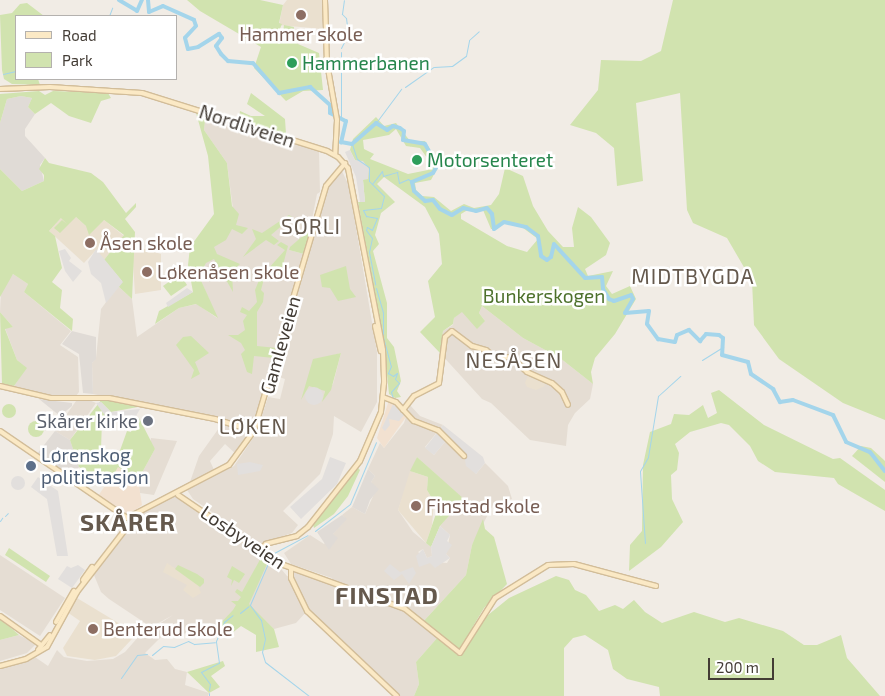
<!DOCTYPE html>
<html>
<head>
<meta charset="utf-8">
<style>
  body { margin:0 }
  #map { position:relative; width:885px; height:696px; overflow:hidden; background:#f1ece5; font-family:"Exo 2",sans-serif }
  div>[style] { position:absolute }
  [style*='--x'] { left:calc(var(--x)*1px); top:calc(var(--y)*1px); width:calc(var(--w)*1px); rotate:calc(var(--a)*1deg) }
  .residential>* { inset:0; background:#e5ddd3 }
  .commercial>* { inset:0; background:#f2e1d0 }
  .industrial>* { inset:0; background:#e0dbd6 }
  .education>* { inset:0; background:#eae0cf }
  .green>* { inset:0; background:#d1e3af }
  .round { border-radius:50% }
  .parking>* { inset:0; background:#e2dfdd }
  .stream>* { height:1px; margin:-0.5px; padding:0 0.5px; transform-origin:0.5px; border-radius:0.5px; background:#a4d5eb }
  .river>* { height:4px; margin:-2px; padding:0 2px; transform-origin:2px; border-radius:2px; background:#a4d5eb }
  .roads { filter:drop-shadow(1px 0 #d2bd99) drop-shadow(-1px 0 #d2bd99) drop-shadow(0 1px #d2bd99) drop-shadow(0 -1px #d2bd99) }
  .secondary>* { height:4px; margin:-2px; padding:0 2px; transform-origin:2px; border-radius:2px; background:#fbe9c5 }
  .dots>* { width:14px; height:14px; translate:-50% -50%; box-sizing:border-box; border:2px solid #fff; border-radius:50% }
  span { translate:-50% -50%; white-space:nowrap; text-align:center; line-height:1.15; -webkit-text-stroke:5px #fff; paint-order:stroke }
  .education-label { font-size:19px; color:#785e54 }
  .left { translate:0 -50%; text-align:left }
  .leisure-label { font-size:19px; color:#27864d }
  .street-label { font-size:19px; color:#433c35 }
  .park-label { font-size:19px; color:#4d712c }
  .worship-label { font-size:19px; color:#5b616d }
  .right { translate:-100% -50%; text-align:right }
  .service-label { font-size:19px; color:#4e5e75 }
  .quarter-label { font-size:21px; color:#65594d; letter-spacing:1px }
  .district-label { font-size:24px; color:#65594d; font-weight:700; letter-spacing:1px }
  .legend { position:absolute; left:15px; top:15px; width:162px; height:65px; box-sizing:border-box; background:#fff; border:1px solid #b4b1ae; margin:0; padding:6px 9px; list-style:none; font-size:15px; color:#433c35 }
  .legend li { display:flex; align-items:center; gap:10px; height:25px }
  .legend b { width:25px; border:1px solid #b4b1ae }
  .scale { position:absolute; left:708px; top:658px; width:66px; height:22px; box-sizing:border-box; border:2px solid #433c35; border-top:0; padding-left:6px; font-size:15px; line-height:18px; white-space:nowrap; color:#433c35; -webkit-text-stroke:4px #fff; paint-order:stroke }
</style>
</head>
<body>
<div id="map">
  <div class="residential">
    <div style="clip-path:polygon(206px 112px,310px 146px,310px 149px,319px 152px,320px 192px,317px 194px,310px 229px,289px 250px,304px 254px,253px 427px,93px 394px,92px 363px,96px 358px,101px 309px,118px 286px,132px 299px,137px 337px,179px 308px,197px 304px,217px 318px,199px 276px,233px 209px,227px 163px,204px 130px)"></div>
    <div style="clip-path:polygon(evenodd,342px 171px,349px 186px,377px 352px,377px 402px,361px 432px,334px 416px,333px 434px,320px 474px,283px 511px,298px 525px,292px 533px,259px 544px,193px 499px,187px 490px,234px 466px,256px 434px,268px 397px,280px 399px,285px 379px,273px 375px,328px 185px,342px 171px,341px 353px,333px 384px,323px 400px,325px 391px,314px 367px,320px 359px,341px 353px)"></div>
    <div style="clip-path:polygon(13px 274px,28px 284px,24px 292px,71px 331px,60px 345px,78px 357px,79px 392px,76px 396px,52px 396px,14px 386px,26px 368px,17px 360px,5px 328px,13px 327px,0 312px,1px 291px)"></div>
    <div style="clip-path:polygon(482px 306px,523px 338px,560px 358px,593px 384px,590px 399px,575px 413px,568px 425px,566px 446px,530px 440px,491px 403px,482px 399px,440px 353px,443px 331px,453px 325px,454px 318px,462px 311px,485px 321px,479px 313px)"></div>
    <div style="clip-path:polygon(89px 400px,96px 403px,70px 440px,55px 431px,76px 401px)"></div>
    <div style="clip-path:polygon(evenodd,410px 405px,420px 416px,443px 425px,425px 447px,434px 455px,449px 437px,476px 474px,485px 463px,508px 486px,512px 499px,494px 503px,472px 545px,466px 575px,422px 623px,438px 637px,416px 662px,419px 684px,414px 696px,398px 696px,307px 611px,296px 623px,274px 629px,246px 602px,207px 634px,195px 638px,188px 633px,161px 637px,145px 653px,155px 660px,167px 659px,175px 669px,187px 672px,185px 685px,209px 693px,208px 696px,0 696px,0 669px,35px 657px,48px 666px,57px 650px,64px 657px,87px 661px,113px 659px,125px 652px,147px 627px,153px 628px,173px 615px,153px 626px,148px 625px,109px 599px,101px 592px,94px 575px,139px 512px,175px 494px,262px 552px,260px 556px,277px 564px,287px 576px,291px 577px,294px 571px,330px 584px,332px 578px,291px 564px,284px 553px,310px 535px,324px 544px,346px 519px,342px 515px,352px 507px,365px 514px,374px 494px,371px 482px,375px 476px,368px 469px,380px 443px,384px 448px,404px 423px,410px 405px,417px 457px,463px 499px,440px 526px,450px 535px,446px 554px,450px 558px,447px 563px,430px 562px,418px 552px,423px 549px,427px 558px,432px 556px,431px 547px,413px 532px,398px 510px,417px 457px)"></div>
    <div style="clip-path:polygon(228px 424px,250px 433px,237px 455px,225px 444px,210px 461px,215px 472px,190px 482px,199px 456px,219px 428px)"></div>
    <div style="clip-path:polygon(151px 438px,177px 441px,154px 495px,140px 493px,138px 480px,155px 449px,150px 444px)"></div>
    <div style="clip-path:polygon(0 555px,65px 598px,40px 636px,0 610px)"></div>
    <div style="clip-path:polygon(19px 635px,36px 644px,27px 653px,0 661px,0 640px)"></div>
  </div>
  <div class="commercial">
    <div style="clip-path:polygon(388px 403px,394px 403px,406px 417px,384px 448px,377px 438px)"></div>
    <div style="clip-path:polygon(118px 467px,138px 480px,142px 505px,130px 514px,122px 512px,98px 496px)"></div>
  </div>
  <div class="industrial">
    <div style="clip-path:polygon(21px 96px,32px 98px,28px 107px,35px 114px,25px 129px,25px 136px,45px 158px,40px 165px,44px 181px,22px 191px,0 169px,0 123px,7px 99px)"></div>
    <div style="clip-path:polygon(72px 331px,96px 337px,96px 359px,92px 363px,93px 394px,83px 393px,79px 354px,62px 344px)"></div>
    <div style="clip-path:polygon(39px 399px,72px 403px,72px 406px,60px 416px)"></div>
    <div style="clip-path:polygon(55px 431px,70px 440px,79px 467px,71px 478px,37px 454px)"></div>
    <div style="clip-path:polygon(368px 469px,375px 476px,371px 482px,379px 489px,370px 500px,365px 514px,352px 507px)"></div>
    <div style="clip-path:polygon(342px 515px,347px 519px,333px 534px,338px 538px,329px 550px,317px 532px)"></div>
  </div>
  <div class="education">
    <div style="clip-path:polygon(287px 0,322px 0,322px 29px,279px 25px,283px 5px)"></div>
    <div style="clip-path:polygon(76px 217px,86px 226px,104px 220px,124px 236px,104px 260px,96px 250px,84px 263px,49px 231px,61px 218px)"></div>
    <div style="clip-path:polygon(132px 245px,161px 254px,161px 290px,135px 294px)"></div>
    <div style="clip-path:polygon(528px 375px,544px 381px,545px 386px,536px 390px,527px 387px,525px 383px)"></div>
    <div style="clip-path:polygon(410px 471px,428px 477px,427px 490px,434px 502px,432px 525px,426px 543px,398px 510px)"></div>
    <div style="clip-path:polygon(167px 563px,197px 583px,201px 593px,193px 598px,183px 590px,187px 585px,163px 572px)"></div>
    <div style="clip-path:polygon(77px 598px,130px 630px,136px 621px,145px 625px,116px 656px,95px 660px,67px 656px,63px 648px,80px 621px,67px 612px)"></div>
  </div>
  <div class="green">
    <div style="clip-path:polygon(187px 0,260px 0,283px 5px,279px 23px,282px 24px,279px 31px,283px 32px,284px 25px,294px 27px,293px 33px,286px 33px,293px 34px,292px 37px,284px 38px,319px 53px,323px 90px,303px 91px,286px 101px,254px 68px,261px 47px,200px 11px)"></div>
    <div style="clip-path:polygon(673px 0,885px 0,885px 420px,843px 403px,779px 359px,754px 325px,752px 281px,727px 238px,693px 223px,687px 210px,680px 93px,636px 103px,643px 181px,617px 186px,614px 148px,596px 133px,570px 125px,598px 90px,601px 60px,641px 61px,661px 51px)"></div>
    <div style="clip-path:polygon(27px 3px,44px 16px,16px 16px,16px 79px,38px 79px,40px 85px,12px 84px,4px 79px,2px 70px,0 15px,12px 13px,20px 4px)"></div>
    <div style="clip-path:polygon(39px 91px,45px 95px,53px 91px,108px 93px,111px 98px,101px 101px,91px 123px,69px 116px,51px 103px,35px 114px,28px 107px,32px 98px,21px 96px,7px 99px,0 123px,0 94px)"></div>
    <div style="clip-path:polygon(251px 93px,285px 119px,286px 134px,236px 120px,239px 118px,240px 111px,251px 116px,265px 116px,247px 104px)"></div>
    <div style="clip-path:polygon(195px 109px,206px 112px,204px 130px,227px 163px,232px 206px,239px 214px,236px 225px,248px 228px,242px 234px,232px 229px,226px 240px,214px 247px,217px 254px,240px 264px,232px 272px,233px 292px,214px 259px,206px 263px,199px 276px,218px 318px,196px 304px,179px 308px,155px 324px,159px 311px,193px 292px,188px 265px,190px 247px,214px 214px,208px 156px)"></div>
    <div style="clip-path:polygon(evenodd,376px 117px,384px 126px,396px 123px,410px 141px,425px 141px,439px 165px,431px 180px,415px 183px,416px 190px,422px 196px,434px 197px,451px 211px,464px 204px,474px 208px,491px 205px,499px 194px,505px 168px,523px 176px,533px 206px,548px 231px,563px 247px,574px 247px,572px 228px,578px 207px,591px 217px,610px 243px,606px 255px,585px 269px,588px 276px,613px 271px,606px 286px,612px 294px,630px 286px,636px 299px,615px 334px,595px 358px,591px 372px,593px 384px,560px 358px,523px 338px,482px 306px,479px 313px,485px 321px,477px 329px,462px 312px,454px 318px,453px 324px,443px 331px,440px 353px,420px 332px,435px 317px,428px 281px,442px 264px,439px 234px,425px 207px,384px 177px,377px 184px,395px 202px,381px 213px,375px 235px,379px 244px,373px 251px,387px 303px,387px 338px,394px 347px,401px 381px,397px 391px,401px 397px,395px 398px,389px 394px,384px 346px,358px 202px,365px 202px,363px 180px,365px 167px,355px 160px,350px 150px,353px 139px,376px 117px,396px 129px,406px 146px,420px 148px,430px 162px,428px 170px,408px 174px,370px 159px,374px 154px,364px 149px,363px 140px,389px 135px,396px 129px,376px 117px,483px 210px,491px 229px,497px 229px,503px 221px,519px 225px,538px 239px,527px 252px,507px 246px,461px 219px,461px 214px,466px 211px,483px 210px)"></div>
    <div style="clip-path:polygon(45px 158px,49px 163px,91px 173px,103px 182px,126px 213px,136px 203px,136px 207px,125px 219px,135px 232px,132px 299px,118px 286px,122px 281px,104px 260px,124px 235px,104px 220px,89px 235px,86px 226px,76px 217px,60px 233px,54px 228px,62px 220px,67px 224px,61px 218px,49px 231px,55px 236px,62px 268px,52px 282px,62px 290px,60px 308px,73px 319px,72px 331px,24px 292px,28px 284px,13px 274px,0 297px,0 169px,22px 191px,44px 181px,44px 175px,39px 169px)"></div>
    <div style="clip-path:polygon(289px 215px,292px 217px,271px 235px,279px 241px,274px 245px,266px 240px,243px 257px,256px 239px,252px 229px,262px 233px)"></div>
    <div style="clip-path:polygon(311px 229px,304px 254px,289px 250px,290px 247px)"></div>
    <div style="clip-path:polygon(281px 242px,288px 246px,280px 276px,265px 275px,261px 290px,264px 293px,263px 302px,257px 312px,257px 346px,277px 348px,274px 358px,254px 356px,252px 374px,247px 372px,241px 354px,245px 350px,241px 343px,228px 335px,238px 335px,245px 330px,243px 321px,247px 315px,240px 312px,242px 307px,249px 311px,257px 302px,255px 290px,260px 278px,285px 250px,277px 245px)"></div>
    <div style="clip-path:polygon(346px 266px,350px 289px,356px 297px,338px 301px,330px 288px,322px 287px,320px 275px)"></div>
    <div style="clip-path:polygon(180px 274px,187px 285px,171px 296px,163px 286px)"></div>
    <div style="clip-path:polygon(0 312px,13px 327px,5px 329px,17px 360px,27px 368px,14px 386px,2px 384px)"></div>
    <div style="clip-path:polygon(191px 336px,209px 353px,195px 362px,200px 374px,191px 379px,194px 370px,176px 345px,183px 337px)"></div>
    <div style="clip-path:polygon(341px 353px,331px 390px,322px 402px,325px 391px,309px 386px,301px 400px,313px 359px)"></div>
    <div style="clip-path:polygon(719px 390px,764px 425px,833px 459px,840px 458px,885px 490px,885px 511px,838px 484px,834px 478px,775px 472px,758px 461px,750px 446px,729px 425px,721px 423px,690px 432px,675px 444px,679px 453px,677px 470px,671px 475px,672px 499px,683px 522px,661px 547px,629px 571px,630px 545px,642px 531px,643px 465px,650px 432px,671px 424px,674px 414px,689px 415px,703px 405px,708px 418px,717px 413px,711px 393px)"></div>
    <div style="clip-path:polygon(102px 399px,143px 406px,111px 412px,101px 402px,106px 417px,102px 421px,101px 449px,112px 461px,113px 457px,118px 456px,127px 431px,131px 432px,132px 428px,128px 427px,131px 417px,139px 418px,155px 449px,138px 480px,118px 467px,114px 474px,97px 476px,79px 467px,70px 440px)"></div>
    <div class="round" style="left:2px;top:404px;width:14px;height:14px"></div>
    <div class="round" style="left:28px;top:421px;width:16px;height:16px"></div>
    <div style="clip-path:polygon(861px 446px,871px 448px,885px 461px,885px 482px,852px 456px)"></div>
    <div style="clip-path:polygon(417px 457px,464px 499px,440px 526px,431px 547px,426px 543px,439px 505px,434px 502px,427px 490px,428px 477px,410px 471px)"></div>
    <div style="clip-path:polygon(358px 468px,360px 470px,348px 496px,334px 514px,314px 528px,313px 525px)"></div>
    <div style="clip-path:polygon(483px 519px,485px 529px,494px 537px,507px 584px,484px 608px,472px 628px,509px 598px,556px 576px,569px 580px,575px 590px,586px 595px,599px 611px,615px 605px,623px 609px,634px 600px,645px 612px,662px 623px,694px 612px,725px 622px,739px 618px,783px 631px,804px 645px,817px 645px,841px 635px,847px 658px,880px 696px,660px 696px,659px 687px,627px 679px,613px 669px,608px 650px,585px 635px,573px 638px,564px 648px,564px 696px,414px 696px,419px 684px,416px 662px,438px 637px,422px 623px,466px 575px,472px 545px)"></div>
    <div style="clip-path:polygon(9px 548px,50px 576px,46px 582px,5px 555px)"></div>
    <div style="clip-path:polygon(262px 556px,267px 558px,267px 564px,249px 604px,274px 629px,279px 647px,256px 652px,256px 635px,241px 626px,227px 637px,216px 628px,233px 610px,236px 605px,231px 601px,238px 601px,241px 597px,235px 592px,237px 589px,242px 592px)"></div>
    <div style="clip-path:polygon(178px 565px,197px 574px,204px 579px,204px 583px,200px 587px,175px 569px)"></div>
    <div style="clip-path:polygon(232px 566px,245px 574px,239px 583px,234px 580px,231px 586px,232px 580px,227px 577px)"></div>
    <div style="clip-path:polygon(0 618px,19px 635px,0 640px)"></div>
    <div style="clip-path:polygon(223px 661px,225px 666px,211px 676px,220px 687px,209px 693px,187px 672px)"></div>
  </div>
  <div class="parking">
    <div style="clip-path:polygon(350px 150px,355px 160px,363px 161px,369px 169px,368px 179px,363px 180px,365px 202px,360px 202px,356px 177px,345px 152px)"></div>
    <div style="clip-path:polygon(65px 249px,71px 258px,69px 261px,82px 271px,73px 282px,65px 271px,59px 251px)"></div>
    <div style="clip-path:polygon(96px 249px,123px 282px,106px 303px,101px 283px,91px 274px,88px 262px)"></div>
    <div style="clip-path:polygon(187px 288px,193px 292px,168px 307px,166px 303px)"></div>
    <div class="round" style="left:305px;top:387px;width:18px;height:18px"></div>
    <div style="clip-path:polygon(101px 402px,111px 412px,140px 409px,136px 416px,102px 421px,106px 417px,96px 403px)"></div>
    <div style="clip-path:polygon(393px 404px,404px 415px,399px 421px,389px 419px,390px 425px,385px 431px,382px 428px)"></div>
    <div style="clip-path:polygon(443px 425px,483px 457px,485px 463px,476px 474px,466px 466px,464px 454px,449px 437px,434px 455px,425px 448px)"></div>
    <div style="clip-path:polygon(330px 457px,346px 463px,337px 484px,301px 519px,290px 507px,322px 479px)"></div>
    <div style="clip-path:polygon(250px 462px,263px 465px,260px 471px,238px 475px,237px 464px)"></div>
    <div class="round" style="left:11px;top:476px;width:14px;height:14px"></div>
    <div style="clip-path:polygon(38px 477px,58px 491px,68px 556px,57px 556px,47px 499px,31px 487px)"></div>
    <div style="clip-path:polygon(440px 526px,450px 535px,447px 541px,452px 545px,446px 554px,450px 558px,435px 568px,430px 563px,419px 567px,416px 556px,423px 549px,427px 558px,432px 556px,431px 547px)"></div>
    <div style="clip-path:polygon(390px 564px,400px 572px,413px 567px,416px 573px,409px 584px,402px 574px,394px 580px,384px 571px)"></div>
    <div style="clip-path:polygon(78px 565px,85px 570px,72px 588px,58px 579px,67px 566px,71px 568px)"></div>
  </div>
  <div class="stream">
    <div style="--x:109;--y:16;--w:9;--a:-69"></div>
    <div style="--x:341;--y:48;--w:16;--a:-63"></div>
    <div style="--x:348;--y:34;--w:16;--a:-97"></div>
    <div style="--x:346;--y:18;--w:6;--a:-135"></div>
    <div style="--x:342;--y:14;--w:14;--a:-82"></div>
    <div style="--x:3;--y:74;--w:13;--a:-13"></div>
    <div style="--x:405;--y:87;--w:35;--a:-35"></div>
    <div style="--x:434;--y:67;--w:18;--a:-3"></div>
    <div style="--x:452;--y:66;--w:17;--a:-36"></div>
    <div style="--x:466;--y:56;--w:16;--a:-79"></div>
    <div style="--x:469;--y:40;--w:13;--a:-42"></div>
    <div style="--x:341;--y:119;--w:67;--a:-90"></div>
    <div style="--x:375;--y:124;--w:44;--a:-53.4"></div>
    <div style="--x:352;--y:144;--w:16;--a:72"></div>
    <div style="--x:357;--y:159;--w:14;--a:34"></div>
    <div style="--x:369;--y:167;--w:14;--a:90"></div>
    <div style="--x:369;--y:181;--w:21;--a:45"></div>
    <div style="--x:384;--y:196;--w:12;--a:104"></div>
    <div style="--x:381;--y:208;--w:18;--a:174"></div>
    <div style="--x:363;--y:210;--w:7;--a:63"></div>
    <div style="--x:366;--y:216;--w:11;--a:10"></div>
    <div style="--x:377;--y:218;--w:13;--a:113"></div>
    <div style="--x:372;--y:230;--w:6;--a:-149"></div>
    <div style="--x:367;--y:227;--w:3;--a:108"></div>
    <div style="--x:366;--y:230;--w:10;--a:53"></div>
    <div style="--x:372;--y:238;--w:14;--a:102"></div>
    <div style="--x:369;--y:252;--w:33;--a:79"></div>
    <div style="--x:372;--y:184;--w:16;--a:-52"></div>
    <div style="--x:382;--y:171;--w:5;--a:79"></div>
    <div style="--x:383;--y:176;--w:15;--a:-16"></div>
    <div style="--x:397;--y:172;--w:11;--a:80"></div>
    <div style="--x:399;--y:183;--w:10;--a:-24"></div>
    <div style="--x:408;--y:179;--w:5;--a:37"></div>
    <div style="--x:376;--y:288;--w:26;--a:74"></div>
    <div style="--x:383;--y:313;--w:24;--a:90"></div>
    <div style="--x:383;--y:337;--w:30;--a:75"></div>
    <div style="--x:391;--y:366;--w:8;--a:113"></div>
    <div style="--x:388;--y:373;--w:6;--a:31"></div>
    <div style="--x:393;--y:376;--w:5;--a:-37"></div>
    <div style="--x:397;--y:373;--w:6;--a:108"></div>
    <div style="--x:395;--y:379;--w:6;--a:45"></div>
    <div style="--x:399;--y:383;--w:12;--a:132"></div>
    <div style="--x:391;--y:392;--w:6;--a:72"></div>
    <div style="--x:702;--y:360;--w:25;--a:-32"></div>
    <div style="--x:5;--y:516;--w:4;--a:-45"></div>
    <div style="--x:0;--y:521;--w:4;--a:-56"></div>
    <div style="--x:315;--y:531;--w:44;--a:-37.6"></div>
    <div style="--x:350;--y:504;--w:67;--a:-67.2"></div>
    <div style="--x:645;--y:543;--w:72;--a:-94"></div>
    <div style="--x:640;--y:471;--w:16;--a:-60"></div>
    <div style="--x:648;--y:457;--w:62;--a:-80.7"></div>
    <div style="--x:658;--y:396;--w:30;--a:-42"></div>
    <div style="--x:274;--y:553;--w:38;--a:-28"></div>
    <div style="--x:269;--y:561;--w:48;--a:113.4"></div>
    <div style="--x:250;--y:605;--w:19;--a:54"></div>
    <div style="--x:261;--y:620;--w:19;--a:78"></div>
    <div style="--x:265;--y:639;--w:13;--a:103"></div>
    <div style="--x:262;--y:652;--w:10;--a:73"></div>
    <div style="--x:265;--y:662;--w:56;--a:37.7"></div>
    <div style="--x:240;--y:613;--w:11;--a:-38"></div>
    <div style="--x:152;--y:655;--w:14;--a:-39"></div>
    <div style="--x:163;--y:646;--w:11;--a:5"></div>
    <div style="--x:174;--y:647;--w:15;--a:-23"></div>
    <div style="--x:188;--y:641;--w:7;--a:27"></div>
    <div style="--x:194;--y:644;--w:21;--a:-5"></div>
    <div style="--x:121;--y:678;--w:28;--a:-55"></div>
    <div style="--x:137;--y:655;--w:10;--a:-6"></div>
    <div style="--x:209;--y:690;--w:6;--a:-81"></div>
    <div style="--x:210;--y:684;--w:15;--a:-127"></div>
    <div style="--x:201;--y:672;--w:20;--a:-27"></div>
    <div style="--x:219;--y:663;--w:22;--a:-98"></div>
    <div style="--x:216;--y:641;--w:21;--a:-67"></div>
    <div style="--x:224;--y:622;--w:11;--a:-38"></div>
    <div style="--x:209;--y:696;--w:3;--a:-90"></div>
  </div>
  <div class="river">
    <div style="--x:119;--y:0;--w:21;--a:31"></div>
    <div style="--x:137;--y:11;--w:12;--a:-66"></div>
    <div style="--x:148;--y:0;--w:12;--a:85"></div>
    <div style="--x:149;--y:12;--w:15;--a:-23"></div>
    <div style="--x:163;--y:6;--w:34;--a:24"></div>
    <div style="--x:194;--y:20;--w:6;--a:72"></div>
    <div style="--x:196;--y:26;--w:16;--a:133"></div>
    <div style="--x:185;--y:38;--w:11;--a:75"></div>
    <div style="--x:188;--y:49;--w:10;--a:-11"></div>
    <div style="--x:198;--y:47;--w:25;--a:-32"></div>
    <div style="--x:219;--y:34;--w:5;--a:53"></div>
    <div style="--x:222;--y:38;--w:10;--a:127"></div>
    <div style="--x:216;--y:46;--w:9;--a:58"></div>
    <div style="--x:221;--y:54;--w:10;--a:45"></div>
    <div style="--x:228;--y:61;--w:25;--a:5"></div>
    <div style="--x:253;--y:63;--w:40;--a:49"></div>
    <div style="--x:279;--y:93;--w:32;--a:-11"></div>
    <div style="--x:310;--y:87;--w:27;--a:42"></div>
    <div style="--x:330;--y:105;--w:8;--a:90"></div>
    <div style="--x:330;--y:113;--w:18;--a:27"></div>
    <div style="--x:346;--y:121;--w:22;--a:103"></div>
    <div style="--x:341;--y:142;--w:11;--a:10"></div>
    <div style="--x:352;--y:144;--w:32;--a:-41"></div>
    <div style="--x:376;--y:123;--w:13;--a:32"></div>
    <div style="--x:387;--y:130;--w:7;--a:-34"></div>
    <div style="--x:393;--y:126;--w:7;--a:16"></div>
    <div style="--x:400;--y:128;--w:5;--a:37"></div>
    <div style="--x:404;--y:131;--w:9;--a:96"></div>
    <div style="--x:403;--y:140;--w:22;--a:10"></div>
    <div style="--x:425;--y:144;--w:25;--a:61"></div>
    <div style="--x:437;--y:166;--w:8;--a:120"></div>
    <div style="--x:433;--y:173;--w:23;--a:157"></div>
    <div style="--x:412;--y:182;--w:9;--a:77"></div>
    <div style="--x:414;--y:191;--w:15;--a:42"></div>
    <div style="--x:425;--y:201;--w:8;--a:-7"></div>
    <div style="--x:433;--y:200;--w:11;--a:52"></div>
    <div style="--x:440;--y:209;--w:13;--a:27"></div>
    <div style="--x:452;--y:215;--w:13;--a:-32"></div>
    <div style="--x:463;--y:208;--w:13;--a:13"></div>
    <div style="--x:476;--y:211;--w:11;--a:-15"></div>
    <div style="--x:487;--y:208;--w:8;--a:50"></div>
    <div style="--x:492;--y:214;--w:15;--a:82"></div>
    <div style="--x:494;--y:229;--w:12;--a:-35"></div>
    <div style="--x:504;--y:222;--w:23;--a:13"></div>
    <div style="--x:526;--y:227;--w:15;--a:37"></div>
    <div style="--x:538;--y:236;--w:20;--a:81"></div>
    <div style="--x:541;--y:256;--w:7;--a:34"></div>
    <div style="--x:547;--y:260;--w:5;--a:-37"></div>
    <div style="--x:551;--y:257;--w:13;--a:-77"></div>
    <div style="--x:554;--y:244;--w:46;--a:47.6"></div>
    <div style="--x:585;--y:278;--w:17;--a:-3"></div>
    <div style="--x:602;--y:277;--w:12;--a:85"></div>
    <div style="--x:603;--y:289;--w:12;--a:59"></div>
    <div style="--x:609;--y:299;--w:5;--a:22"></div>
    <div style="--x:614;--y:301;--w:18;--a:-19"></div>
    <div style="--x:631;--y:295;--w:4;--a:63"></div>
    <div style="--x:633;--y:299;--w:16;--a:120"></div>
    <div style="--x:625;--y:313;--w:24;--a:-5"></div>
    <div style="--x:649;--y:311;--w:13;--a:99"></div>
    <div style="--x:647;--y:324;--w:19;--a:54"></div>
    <div style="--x:658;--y:339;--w:17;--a:10"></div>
    <div style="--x:675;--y:342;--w:7;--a:-74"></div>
    <div style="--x:677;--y:335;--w:13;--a:-23"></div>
    <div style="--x:689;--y:330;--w:16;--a:45"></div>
    <div style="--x:700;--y:341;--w:9;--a:-49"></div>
    <div style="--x:706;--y:334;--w:13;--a:4"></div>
    <div style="--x:719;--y:335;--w:5;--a:37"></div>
    <div style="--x:723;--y:338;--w:17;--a:93"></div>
    <div style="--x:722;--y:355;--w:27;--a:15"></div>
    <div style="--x:748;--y:362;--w:12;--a:76"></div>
    <div style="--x:751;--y:374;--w:27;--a:34"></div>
    <div style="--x:773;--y:389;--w:15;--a:62"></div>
    <div style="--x:780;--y:402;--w:13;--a:-9"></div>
    <div style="--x:793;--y:400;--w:43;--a:20.6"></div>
    <div style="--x:833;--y:415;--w:30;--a:64"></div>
    <div style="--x:846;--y:442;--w:26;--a:23"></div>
    <div style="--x:870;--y:452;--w:24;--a:52"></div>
  </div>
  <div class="roads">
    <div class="secondary">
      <div style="--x:325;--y:0;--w:63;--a:88.2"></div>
      <div style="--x:327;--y:63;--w:58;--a:80"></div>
      <div style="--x:337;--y:120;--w:35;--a:93"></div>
      <div style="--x:0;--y:89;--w:50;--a:-2.3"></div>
      <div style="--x:50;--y:87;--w:92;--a:3.7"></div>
      <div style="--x:142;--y:93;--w:194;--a:17.4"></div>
      <div style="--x:327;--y:151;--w:13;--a:29"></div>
      <div style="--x:338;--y:157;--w:15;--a:48"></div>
      <div style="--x:348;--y:168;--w:185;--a:79.1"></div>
      <div style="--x:383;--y:350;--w:33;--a:88"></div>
      <div style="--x:384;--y:383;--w:29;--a:96"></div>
      <div style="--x:381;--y:412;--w:53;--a:113.2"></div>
      <div style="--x:360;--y:461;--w:84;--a:128.2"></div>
      <div style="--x:308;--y:527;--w:14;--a:141"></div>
      <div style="--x:297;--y:536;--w:32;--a:166"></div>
      <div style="--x:266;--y:544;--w:9;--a:139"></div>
      <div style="--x:375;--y:326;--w:26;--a:77"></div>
      <div style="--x:0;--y:386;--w:52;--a:13.2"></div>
      <div style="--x:51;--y:398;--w:58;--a:0"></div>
      <div style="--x:109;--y:398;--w:108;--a:11.2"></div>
      <div style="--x:215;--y:419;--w:41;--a:17.1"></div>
      <div style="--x:383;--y:397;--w:14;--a:21"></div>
      <div style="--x:396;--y:402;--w:26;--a:47"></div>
      <div style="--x:414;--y:421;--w:26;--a:21"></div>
      <div style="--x:438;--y:430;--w:37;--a:45"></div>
      <div style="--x:403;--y:410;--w:18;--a:-52"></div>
      <div style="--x:414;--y:396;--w:28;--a:-27"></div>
      <div style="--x:439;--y:383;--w:46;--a:-82.6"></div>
      <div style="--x:445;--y:337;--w:9;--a:-41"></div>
      <div style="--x:452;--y:331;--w:25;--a:37"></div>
      <div style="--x:472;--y:346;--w:15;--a:16"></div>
      <div style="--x:486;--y:350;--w:13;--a:39"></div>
      <div style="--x:496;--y:358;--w:15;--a:-4"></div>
      <div style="--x:511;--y:357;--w:22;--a:43"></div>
      <div style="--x:527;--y:372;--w:27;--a:24"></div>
      <div style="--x:552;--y:383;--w:13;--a:42"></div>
      <div style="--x:562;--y:392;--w:14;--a:65"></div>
      <div style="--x:0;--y:431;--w:154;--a:34.4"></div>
      <div style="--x:127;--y:518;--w:115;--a:-27.5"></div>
      <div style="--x:229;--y:465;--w:42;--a:-53.7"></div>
      <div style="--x:254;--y:431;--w:255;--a:-73.6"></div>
      <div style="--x:326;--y:186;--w:30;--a:-50"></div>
      <div style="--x:178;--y:495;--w:121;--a:34.2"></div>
      <div style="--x:278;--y:563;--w:135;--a:19.9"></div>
      <div style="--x:405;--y:609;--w:70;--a:38.7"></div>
      <div style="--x:460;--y:653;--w:65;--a:-57.5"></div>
      <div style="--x:495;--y:598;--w:62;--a:-31.9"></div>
      <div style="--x:548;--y:565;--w:26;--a:-2"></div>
      <div style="--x:574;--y:564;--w:85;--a:15"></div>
      <div style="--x:291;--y:568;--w:10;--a:90"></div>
      <div style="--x:291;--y:578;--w:37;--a:64"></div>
      <div style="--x:307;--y:611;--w:124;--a:43.4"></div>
      <div style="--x:83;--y:580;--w:16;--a:-55"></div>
      <div style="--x:0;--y:616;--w:50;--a:35.3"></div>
      <div style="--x:56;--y:622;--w:36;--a:-60"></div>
      <div style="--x:38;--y:650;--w:19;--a:-51"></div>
      <div style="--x:0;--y:666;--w:27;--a:-15"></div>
      <div style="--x:26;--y:659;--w:24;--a:-30"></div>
      <div style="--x:47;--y:647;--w:63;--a:-61.4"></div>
      <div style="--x:77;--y:592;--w:100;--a:-52.3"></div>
    </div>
  </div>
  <div class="dots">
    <div style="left:301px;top:15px;background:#8d6e63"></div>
    <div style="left:292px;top:63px;background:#2e9e5b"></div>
    <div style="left:417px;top:160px;background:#2e9e5b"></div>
    <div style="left:90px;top:243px;background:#8d6e63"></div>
    <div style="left:147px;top:272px;background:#8d6e63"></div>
    <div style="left:148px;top:421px;background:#6b7280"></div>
    <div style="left:31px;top:466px;background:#5c6f8a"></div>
    <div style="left:416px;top:506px;background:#8d6e63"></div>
    <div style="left:93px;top:629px;background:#8d6e63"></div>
  </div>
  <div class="education-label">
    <span style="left:301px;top:34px">Hammer skole</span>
    <span class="left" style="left:100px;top:243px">Åsen skole</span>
    <span class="left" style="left:157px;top:272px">Løkenåsen skole</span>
    <span class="left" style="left:426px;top:506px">Finstad skole</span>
    <span class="left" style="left:103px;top:629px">Benterud skole</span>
  </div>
  <div class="leisure-label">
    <span class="left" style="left:302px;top:63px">Hammerbanen</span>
    <span class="left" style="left:427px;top:160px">Motorsenteret</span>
  </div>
  <div class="street-label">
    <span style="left:247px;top:126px;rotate:18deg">Nordliveien</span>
    <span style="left:280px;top:345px;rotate:-74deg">Gamleveien</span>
    <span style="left:243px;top:537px;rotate:34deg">Losbyveien</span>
  </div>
  <div class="park-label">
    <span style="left:544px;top:296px">Bunkerskogen</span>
  </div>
  <div class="worship-label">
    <span class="right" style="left:138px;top:421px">Skårer kirke</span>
  </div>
  <div class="service-label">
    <span class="left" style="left:41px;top:466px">Lørenskog<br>politistasjon</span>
  </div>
  <div class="quarter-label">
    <span style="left:311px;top:226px">SØRLI</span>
    <span style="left:693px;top:276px">MIDTBYGDA</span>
    <span style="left:514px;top:360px">NESÅSEN</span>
    <span style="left:253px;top:426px">LØKEN</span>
  </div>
  <div class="district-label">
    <span style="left:128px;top:522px">SKÅRER</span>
    <span style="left:387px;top:595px">FINSTAD</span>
  </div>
  <ul class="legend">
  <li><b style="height:6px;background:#fbe9c5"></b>Road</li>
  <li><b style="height:14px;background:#d1e3af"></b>Park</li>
  </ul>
  <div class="scale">200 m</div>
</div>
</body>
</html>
